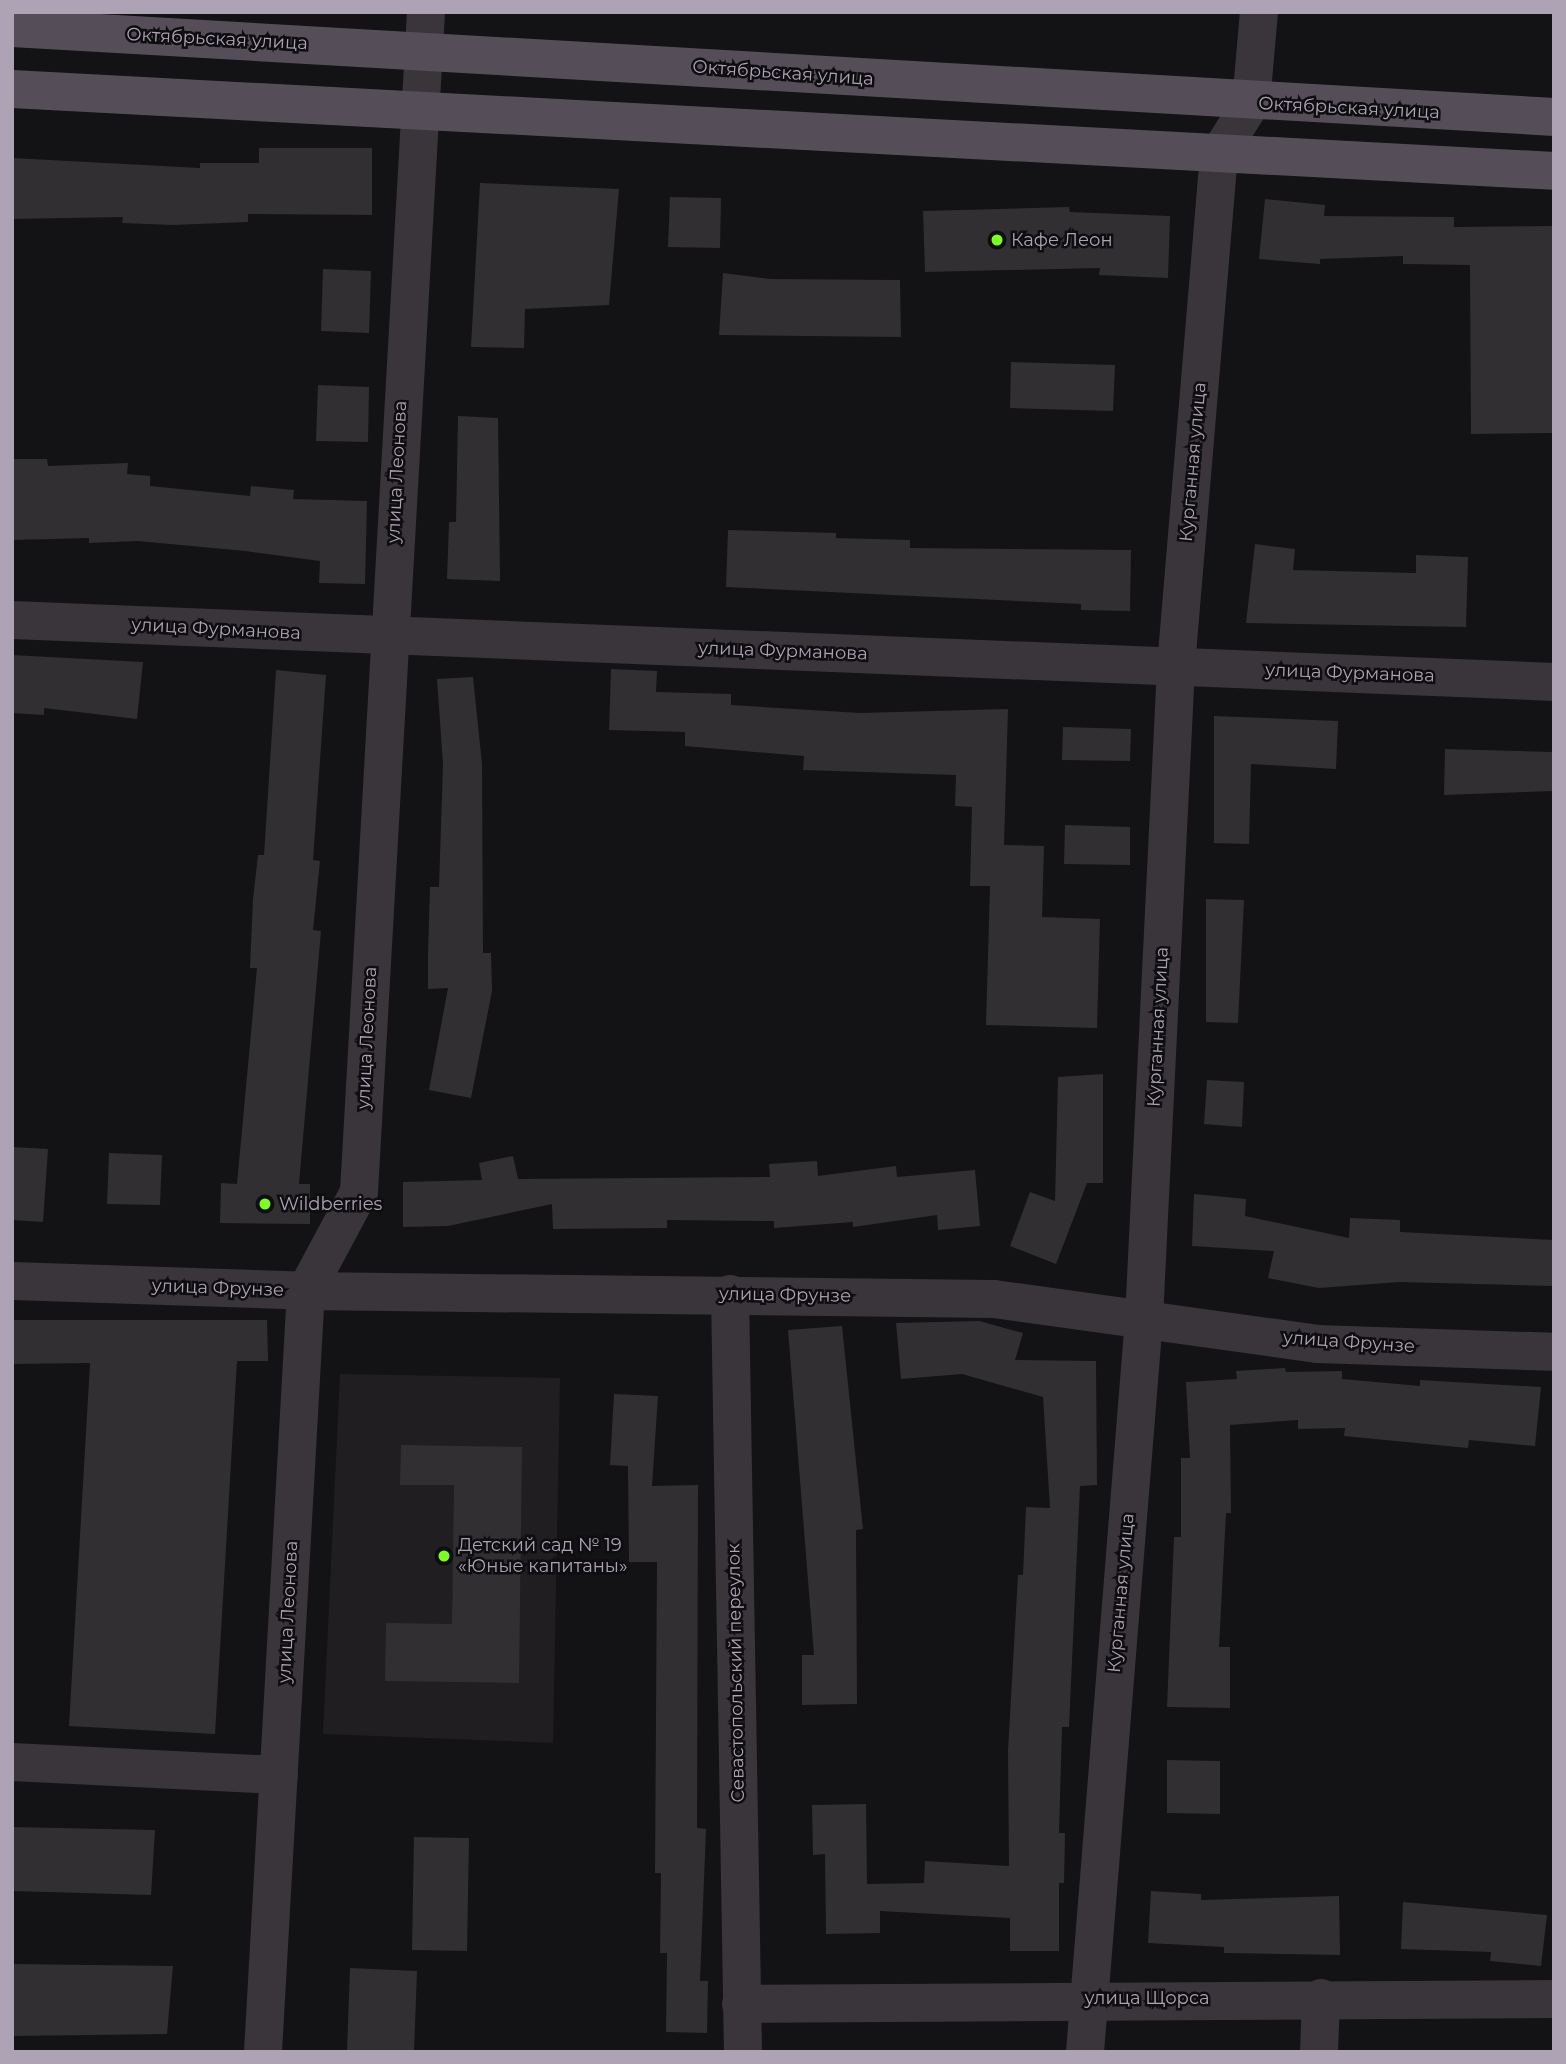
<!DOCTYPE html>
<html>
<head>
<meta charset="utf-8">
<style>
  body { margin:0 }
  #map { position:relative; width:1566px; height:2064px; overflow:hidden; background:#131214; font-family:Montserrat,sans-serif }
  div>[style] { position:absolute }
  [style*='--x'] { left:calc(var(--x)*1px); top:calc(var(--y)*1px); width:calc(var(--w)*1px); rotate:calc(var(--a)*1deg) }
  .built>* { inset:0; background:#201e21 }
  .building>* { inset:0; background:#322f33 }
  .minor>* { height:38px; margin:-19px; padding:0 19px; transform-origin:19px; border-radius:19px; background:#39353b }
  .major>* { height:38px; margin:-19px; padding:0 19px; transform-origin:19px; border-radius:19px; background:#554e58 }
  .dots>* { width:19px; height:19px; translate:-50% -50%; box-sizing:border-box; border:4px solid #0e0d0f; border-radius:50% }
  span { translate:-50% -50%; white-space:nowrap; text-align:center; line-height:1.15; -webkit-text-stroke:5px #0e0d0f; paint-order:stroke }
  .street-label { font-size:18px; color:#aea2b5 }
  .poi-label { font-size:18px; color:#aea2b5 }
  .left { translate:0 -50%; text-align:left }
  .frame { position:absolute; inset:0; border:14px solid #aea2b5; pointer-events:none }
</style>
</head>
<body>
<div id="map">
  <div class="built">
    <div style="clip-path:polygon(340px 1374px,560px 1378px,553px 1743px,323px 1734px)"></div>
  </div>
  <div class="building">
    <div style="clip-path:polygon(259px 148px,372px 148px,372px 215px,248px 214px,248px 222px,173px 225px,122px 223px,123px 217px,12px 219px,12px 158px,200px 168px,200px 163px,259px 163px)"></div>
    <div style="clip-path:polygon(480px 183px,619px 189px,609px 305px,525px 309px,524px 348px,471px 347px)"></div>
    <div style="clip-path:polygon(670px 197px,721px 198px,720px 248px,668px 247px)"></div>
    <div style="clip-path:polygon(1265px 199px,1325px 205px,1324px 216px,1454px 217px,1454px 227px,1554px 226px,1554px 433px,1471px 434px,1470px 265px,1403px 264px,1403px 256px,1320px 259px,1320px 264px,1259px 259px)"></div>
    <div style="clip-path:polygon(1069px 207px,1070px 212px,1170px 216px,1168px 278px,1099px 275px,1100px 268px,925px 272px,923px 211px)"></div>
    <div style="clip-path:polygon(323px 269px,371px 271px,369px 333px,321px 331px)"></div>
    <div style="clip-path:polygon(723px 273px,771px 279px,900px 280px,901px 337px,719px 335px)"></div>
    <div style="clip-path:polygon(1011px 362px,1115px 365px,1113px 411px,1010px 408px)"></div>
    <div style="clip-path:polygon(318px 385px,369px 387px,368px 442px,316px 441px)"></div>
    <div style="clip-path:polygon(458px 416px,498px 418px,500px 581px,447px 579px,449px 522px,456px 522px)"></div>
    <div style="clip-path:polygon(12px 459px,47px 459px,48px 466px,128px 463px,127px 474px,150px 476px,150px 486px,250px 496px,251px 486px,294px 490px,293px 499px,367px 501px,365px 584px,319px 583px,320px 561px,245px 551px,138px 541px,89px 543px,89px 538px,12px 540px)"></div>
    <div style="clip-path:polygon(728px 530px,836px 533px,836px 538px,910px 540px,910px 548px,1131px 550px,1130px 611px,1081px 610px,1081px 604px,726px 587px)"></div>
    <div style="clip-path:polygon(1255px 544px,1295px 549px,1293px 570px,1416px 573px,1416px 555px,1468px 557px,1466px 627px,1246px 623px)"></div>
    <div style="clip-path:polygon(12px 655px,143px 662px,137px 719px,44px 708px,44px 715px,12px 713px)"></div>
    <div style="clip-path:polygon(611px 669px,657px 671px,656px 692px,731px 694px,731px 705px,860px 713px,1008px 709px,1004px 845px,1044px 846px,1042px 917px,1100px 919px,1097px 1028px,986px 1025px,990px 886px,970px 886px,972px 807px,955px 806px,956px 775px,803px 770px,804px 756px,685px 746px,685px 732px,609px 730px)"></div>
    <div style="clip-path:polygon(276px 670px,326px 675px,313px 860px,320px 861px,313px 930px,321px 931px,299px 1184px,310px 1184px,310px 1224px,220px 1223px,221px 1183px,237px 1184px,257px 968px,250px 968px,253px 899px,258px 855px,264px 855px)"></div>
    <div style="clip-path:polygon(473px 677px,482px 764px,483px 953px,491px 953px,492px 991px,471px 1098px,429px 1090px,448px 988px,428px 989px,428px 954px,430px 887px,439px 887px,443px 764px,437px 679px)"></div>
    <div style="clip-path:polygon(1214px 716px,1338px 721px,1336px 769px,1251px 764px,1249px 844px,1214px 843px)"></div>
    <div style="clip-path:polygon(1063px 727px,1131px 729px,1130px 761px,1062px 760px)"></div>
    <div style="clip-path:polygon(1445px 749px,1554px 752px,1554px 791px,1444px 795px)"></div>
    <div style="clip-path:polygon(1065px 825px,1130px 827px,1130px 865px,1064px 864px)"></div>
    <div style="clip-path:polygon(1206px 899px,1244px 900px,1238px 1023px,1206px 1022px)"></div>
    <div style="clip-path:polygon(1103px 1074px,1103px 1183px,1087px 1183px,1056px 1264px,1010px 1246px,1030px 1192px,1055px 1201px,1058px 1077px)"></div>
    <div style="clip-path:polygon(1207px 1080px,1244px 1082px,1242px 1127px,1204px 1124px)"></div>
    <div style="clip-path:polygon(12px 1147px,48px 1149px,43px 1222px,12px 1220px)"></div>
    <div style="clip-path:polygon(109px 1153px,162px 1155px,160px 1205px,107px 1204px)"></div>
    <div style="clip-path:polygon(513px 1156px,518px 1179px,770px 1177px,769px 1164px,817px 1161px,818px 1176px,896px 1166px,897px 1177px,975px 1170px,980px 1226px,938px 1230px,937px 1215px,853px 1227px,853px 1222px,774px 1228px,774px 1221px,667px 1220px,667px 1228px,553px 1229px,552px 1204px,448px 1226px,403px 1227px,403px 1182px,482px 1180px,479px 1163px)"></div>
    <div style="clip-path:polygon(1194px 1194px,1246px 1199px,1245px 1216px,1349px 1238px,1350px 1218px,1400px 1220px,1400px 1232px,1554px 1240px,1554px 1286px,1399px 1282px,1319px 1288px,1268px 1278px,1274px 1251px,1192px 1246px)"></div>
    <div style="clip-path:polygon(12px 1320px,267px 1320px,268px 1361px,237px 1361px,215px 1734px,69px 1726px,90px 1363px,12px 1364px)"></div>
    <div style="clip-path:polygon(979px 1321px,1023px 1333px,1015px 1360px,1096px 1361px,1097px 1485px,1080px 1486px,1069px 1727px,1062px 1727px,1059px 1833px,1065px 1833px,1064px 1883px,1059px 1883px,1059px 1951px,1010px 1951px,1010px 1918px,880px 1911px,880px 1933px,826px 1934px,825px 1854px,813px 1855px,812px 1805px,866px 1804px,867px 1884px,924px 1883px,925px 1861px,1009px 1866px,1008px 1750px,1018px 1575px,1023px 1575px,1026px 1507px,1050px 1508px,1043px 1397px,962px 1374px,901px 1379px,896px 1323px)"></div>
    <div style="clip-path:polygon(842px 1326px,863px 1529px,856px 1530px,857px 1704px,802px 1705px,802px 1655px,814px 1655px,788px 1330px)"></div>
    <div style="clip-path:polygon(1285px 1368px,1286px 1372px,1342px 1371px,1342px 1379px,1420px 1386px,1420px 1380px,1541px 1387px,1535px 1446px,1469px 1440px,1468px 1448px,1344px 1436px,1345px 1428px,1298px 1429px,1298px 1420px,1230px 1425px,1231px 1513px,1226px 1513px,1219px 1647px,1230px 1647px,1230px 1708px,1167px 1707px,1174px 1537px,1181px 1537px,1181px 1458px,1190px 1458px,1186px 1382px,1237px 1379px,1236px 1371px)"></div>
    <div style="clip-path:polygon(614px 1394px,658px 1396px,652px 1486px,698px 1485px,697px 1828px,706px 1829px,700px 1981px,708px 1981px,707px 2033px,666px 2032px,667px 1953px,660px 1953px,661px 1873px,655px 1873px,657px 1562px,629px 1562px,628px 1466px,610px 1465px)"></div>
    <div style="clip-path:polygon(401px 1445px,522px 1447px,519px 1683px,385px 1681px,386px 1623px,452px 1624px,454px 1485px,400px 1485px)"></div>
    <div style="clip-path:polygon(1167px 1760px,1220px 1761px,1220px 1814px,1167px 1813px)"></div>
    <div style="clip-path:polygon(12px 1827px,155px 1830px,151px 1895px,12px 1891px)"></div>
    <div style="clip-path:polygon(414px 1837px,469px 1838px,467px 1951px,412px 1950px)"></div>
    <div style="clip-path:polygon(1151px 1891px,1201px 1894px,1201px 1900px,1339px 1896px,1340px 1955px,1224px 1953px,1224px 1947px,1148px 1943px)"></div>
    <div style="clip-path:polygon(1403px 1902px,1547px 1915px,1541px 1966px,1490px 1961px,1491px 1952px,1401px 1949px)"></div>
    <div style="clip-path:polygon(12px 1964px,173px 1966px,167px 2034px,12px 2036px)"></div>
    <div style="clip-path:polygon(350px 1968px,417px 1971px,414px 2052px,347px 2052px)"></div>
  </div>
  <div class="minor">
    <div style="--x:12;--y:620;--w:1543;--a:2.3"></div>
    <div style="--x:12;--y:1281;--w:294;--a:1.9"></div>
    <div style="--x:306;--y:1291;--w:688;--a:0.67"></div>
    <div style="--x:994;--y:1299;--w:326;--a:7.9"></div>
    <div style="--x:1317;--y:1344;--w:237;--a:1.9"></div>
    <div style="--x:730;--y:1294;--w:758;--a:89.02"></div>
    <div style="--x:12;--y:1762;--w:267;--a:2.8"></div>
    <div style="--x:741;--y:2004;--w:813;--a:-0.35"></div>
    <div style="--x:263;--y:2052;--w:762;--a:-86.77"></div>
    <div style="--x:306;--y:1291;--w:112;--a:-61.8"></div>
    <div style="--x:359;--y:1192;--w:1182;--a:-86.75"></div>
    <div style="--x:1085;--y:2052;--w:735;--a:-85.4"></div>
    <div style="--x:1144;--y:1319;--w:654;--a:-87.19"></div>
    <div style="--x:1176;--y:666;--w:514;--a:-85.2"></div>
    <div style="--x:1219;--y:154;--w:60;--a:-57.9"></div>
    <div style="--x:1251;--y:103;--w:91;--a:-85"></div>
    <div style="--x:1319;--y:2052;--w:54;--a:-87.9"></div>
  </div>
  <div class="major">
    <div style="--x:12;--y:28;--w:1545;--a:3.3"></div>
    <div style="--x:12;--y:89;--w:1544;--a:3.04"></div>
  </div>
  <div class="dots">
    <div style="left:997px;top:240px;background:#7cfe1f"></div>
    <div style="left:265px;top:1204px;background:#7cfe1f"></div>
    <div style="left:444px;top:1556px;background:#7cfe1f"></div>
  </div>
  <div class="street-label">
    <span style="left:217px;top:39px;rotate:3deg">Октябрьская улица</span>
    <span style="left:783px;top:73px;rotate:4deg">Октябрьская улица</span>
    <span style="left:1349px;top:108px;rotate:3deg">Октябрьская улица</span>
    <span style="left:1193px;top:462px;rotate:-85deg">Курганная улица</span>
    <span style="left:397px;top:472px;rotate:-87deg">улица Леонова</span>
    <span style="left:216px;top:629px;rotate:3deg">улица Фурманова</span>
    <span style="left:783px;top:651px;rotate:2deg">улица Фурманова</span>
    <span style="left:1350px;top:673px;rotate:2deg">улица Фурманова</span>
    <span style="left:1158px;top:1027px;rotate:-87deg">Курганная улица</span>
    <span style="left:367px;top:1038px;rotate:-87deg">улица Леонова</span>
    <span style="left:218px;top:1288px;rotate:2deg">улица Фрунзе</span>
    <span style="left:785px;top:1295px;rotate:1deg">улица Фрунзе</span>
    <span style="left:1349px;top:1342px;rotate:4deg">улица Фрунзе</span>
    <span style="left:1121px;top:1593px;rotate:-85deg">Курганная улица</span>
    <span style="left:288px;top:1612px;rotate:-87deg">улица Леонова</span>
    <span style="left:736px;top:1673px;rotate:-91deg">Севастопольский переулок</span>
    <span style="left:1147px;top:1998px">улица Щорса</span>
  </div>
  <div class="poi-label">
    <span class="left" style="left:1011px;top:240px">Кафе Леон</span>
    <span class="left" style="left:279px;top:1204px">Wildberries</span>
    <span class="left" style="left:458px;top:1556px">Детский сад № 19<br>«Юные капитаны»</span>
  </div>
  <div class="frame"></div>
</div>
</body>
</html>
